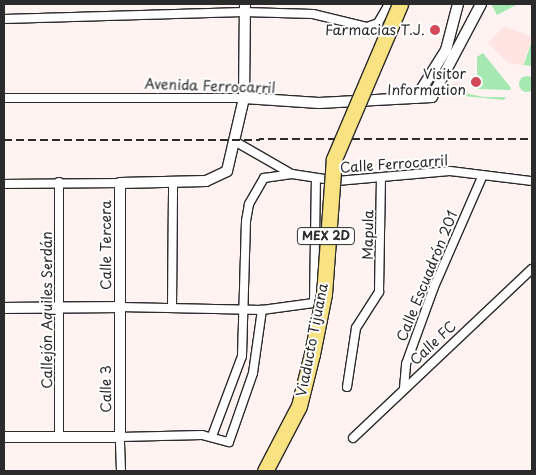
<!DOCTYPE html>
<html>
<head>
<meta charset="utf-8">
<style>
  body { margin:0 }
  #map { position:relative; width:536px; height:475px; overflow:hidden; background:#fff3f1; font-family:"Playpen Sans",sans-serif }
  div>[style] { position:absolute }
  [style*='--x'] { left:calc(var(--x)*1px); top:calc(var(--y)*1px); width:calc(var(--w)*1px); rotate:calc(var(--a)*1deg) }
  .built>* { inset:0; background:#ffe4e1 }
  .green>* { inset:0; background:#a6e8b2 }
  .round { border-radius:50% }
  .roads { filter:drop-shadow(1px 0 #2b2b2b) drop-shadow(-1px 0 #2b2b2b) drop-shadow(0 1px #2b2b2b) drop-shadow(0 -1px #2b2b2b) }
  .minor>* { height:8px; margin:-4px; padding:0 4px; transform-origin:4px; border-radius:4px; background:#fff }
  .tertiary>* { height:10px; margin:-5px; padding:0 5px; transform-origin:5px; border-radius:5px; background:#fff }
  .rail>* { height:2px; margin-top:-1px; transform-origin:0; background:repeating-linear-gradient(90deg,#2b2b2b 0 8px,transparent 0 12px) }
  .bridges { filter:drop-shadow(1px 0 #2b2b2b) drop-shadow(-1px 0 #2b2b2b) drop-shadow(0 1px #2b2b2b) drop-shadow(0 -1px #2b2b2b) }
  .motorway-bridge>* { height:15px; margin:-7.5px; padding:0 7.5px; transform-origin:7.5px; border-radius:7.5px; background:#f8e281 }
  .dots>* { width:14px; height:14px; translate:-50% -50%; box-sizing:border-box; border:2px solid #fff; border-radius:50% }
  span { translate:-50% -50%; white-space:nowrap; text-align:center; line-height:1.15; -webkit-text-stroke:4px #fff; paint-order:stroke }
  .shield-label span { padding:1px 4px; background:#fff; border:1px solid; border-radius:4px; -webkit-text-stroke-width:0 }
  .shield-label { font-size:12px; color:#2b2b2b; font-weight:700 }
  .poi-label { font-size:14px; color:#2b2b2b }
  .right { translate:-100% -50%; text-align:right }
  .street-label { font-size:14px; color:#2b2b2b }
  .frame { position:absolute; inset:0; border:5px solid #2b2b2b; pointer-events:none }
</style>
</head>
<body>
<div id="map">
  <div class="built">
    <div style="clip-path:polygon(504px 26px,532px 37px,523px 65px,508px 63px,488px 43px)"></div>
    <div style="clip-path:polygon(456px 82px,472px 95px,454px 93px,451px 85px)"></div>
  </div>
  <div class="green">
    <div style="clip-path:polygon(491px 4px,518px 4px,497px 15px)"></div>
    <div style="clip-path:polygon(532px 40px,532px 66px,523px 65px,524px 64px)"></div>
    <div style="clip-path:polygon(483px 53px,511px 88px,510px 90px,477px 89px,477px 57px)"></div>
    <div class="round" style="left:519px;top:76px;width:16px;height:16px"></div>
    <div style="clip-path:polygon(448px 90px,484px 97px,506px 97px,504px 100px,453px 95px)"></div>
  </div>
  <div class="roads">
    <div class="minor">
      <div style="--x:4;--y:19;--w:240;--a:-1.7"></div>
      <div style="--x:244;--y:12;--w:69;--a:1.7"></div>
      <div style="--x:313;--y:14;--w:56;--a:13.5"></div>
      <div style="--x:367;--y:27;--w:12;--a:-20"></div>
      <div style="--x:378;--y:23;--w:22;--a:-60"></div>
      <div style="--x:4;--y:98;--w:240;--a:0"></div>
      <div style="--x:236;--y:142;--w:62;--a:29.9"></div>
      <div style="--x:59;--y:182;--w:256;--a:90"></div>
      <div style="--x:4;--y:184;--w:116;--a:-0.5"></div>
      <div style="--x:120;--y:307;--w:142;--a:1.2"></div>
      <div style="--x:262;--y:310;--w:52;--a:-7.7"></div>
      <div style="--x:314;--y:303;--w:122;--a:-89.1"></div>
      <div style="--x:172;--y:307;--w:125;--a:-89.5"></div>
      <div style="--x:347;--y:387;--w:60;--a:-81.3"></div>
      <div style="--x:356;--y:328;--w:43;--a:-57.4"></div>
      <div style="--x:379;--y:292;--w:113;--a:-89"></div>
      <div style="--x:404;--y:388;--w:24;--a:-85"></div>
      <div style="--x:406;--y:364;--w:82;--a:-70"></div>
      <div style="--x:434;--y:287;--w:122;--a:-66.4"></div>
      <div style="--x:212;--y:436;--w:85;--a:-69.4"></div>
      <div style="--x:242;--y:356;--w:135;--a:-88.3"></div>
      <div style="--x:246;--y:221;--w:17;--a:-80"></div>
      <div style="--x:249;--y:204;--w:30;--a:-60"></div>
      <div style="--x:264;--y:178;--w:28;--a:-8"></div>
      <div style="--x:292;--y:174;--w:46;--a:8.8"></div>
      <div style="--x:337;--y:181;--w:113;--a:-5.1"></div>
      <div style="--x:450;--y:171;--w:83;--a:7"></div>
      <div style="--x:353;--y:438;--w:246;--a:-43.4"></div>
      <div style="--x:121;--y:471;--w:34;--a:-92"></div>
      <div style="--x:120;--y:437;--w:82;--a:-1.4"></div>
      <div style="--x:202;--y:435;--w:28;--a:15"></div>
      <div style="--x:229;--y:442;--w:73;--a:-70.8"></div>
      <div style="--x:253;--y:373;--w:64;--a:-81.9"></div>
    </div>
    <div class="tertiary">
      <div style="--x:244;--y:98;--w:75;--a:3.8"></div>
      <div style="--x:319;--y:103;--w:113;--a:-3"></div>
      <div style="--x:432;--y:97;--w:105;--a:-62.2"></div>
      <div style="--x:416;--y:98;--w:57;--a:-58"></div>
      <div style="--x:446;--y:50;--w:48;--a:-75.4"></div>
      <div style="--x:4;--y:308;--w:116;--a:-0.5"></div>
      <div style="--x:4;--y:437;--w:116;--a:0"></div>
      <div style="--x:120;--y:437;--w:254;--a:-90"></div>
      <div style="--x:120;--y:183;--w:86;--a:-1.3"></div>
      <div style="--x:206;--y:181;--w:23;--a:-25"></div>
      <div style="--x:227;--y:171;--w:75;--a:-76.9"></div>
      <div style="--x:244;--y:98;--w:94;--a:-89.4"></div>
    </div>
  </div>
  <div class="rail">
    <div style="--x:4;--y:140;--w:528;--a:-0.11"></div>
  </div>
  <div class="bridges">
    <div class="motorway-bridge">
      <div style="--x:265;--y:471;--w:73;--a:-62.4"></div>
      <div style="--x:299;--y:406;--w:54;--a:-76"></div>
      <div style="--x:312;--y:354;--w:61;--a:-78.7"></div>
      <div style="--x:324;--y:294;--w:135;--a:-85.8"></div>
      <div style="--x:334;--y:159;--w:168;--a:-66.9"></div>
    </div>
  </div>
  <div class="dots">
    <div style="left:435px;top:30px;background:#d1495b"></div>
    <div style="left:476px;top:82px;background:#d1495b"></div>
  </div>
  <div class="shield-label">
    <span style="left:326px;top:236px">MEX 2D</span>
  </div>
  <div class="poi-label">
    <span class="right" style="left:425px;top:30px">Farmacias T.J.</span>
    <span class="right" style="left:466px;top:82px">Visitor<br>Information</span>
  </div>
  <div class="street-label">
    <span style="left:210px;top:86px;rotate:2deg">Avenida Ferrocarril</span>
    <span style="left:394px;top:164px;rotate:-4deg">Calle Ferrocarril</span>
    <span style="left:368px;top:235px;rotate:-89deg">Mapula</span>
    <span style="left:106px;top:245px;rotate:-90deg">Calle Tercera</span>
    <span style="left:427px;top:276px;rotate:-68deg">Calle Escuadrón 201</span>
    <span style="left:47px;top:310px;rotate:-90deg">Callejón Aquiles Serdán</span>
    <span style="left:312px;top:340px;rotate:-79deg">Viaducto Tijuana</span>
    <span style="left:433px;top:343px;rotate:-43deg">Calle FC</span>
    <span style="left:106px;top:389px;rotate:-90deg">Calle 3</span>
  </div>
  <div class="frame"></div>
</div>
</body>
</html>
